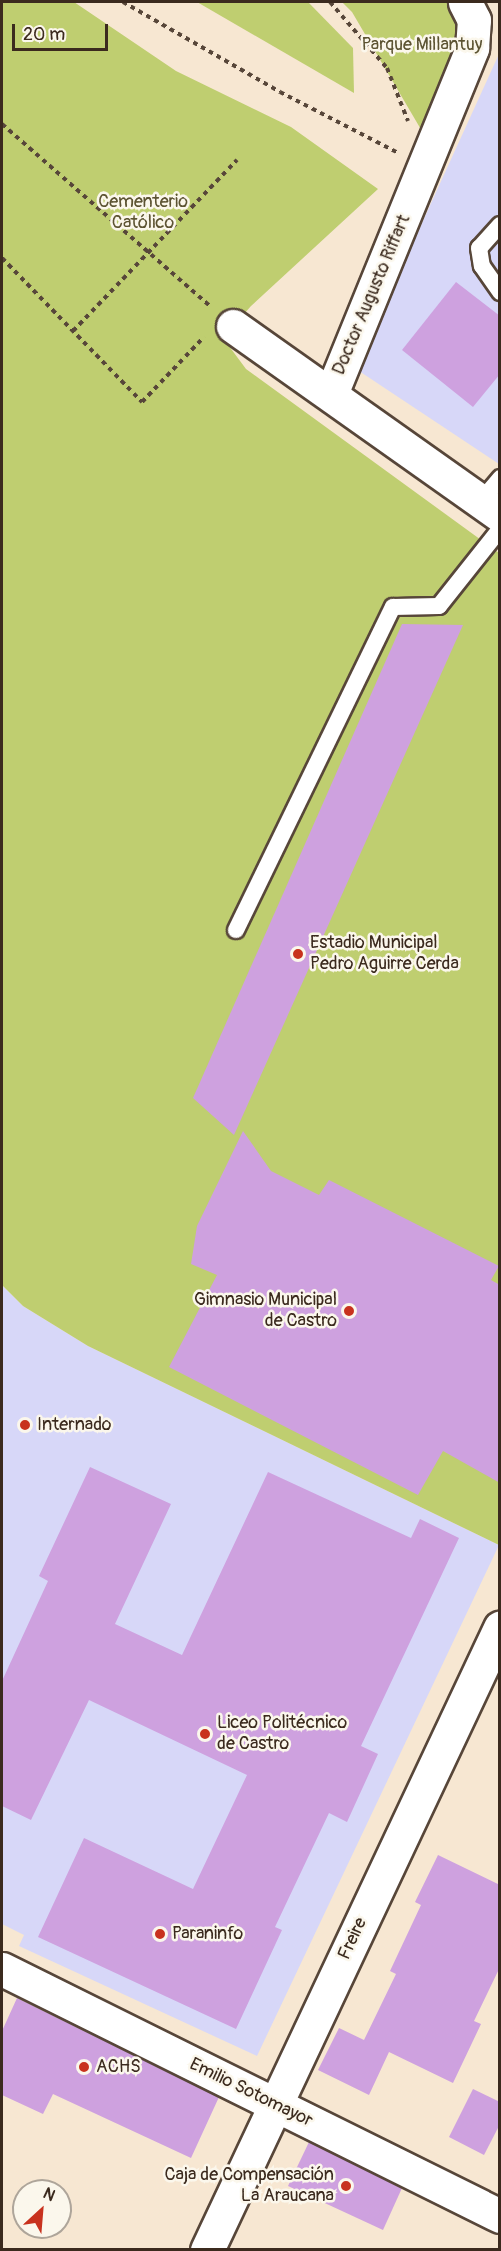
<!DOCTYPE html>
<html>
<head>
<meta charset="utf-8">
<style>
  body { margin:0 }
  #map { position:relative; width:501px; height:2251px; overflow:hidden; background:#f7e7d2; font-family:Pangolin,sans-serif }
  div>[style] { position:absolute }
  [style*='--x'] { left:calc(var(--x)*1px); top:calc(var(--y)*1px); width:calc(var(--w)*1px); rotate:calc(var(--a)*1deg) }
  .built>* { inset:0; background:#d7d7f8 }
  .green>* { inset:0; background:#bfce70 }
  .building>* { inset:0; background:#cea1df }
  .path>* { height:4px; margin-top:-2px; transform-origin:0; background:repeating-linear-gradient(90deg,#574639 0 4.5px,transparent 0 9px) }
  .roads { filter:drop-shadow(2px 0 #574639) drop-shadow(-2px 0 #574639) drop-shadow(0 2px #574639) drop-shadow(0 -2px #574639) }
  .lane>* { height:16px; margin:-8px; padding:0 8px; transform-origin:8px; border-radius:8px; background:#fff }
  .street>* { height:33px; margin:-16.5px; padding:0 16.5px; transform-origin:16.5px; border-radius:16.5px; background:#fff }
  .secondary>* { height:33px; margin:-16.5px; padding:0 16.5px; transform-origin:16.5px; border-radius:16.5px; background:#fff }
  .dots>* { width:16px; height:16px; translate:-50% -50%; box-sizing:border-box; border:3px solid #fbf7ec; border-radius:50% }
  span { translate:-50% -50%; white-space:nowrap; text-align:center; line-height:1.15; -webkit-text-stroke:5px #fbf7ec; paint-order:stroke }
  .park-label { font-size:18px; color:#5c5332 }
  .street-label { font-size:18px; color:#3b2a1e }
  .poi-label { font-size:18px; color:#3b2a1e }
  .left { translate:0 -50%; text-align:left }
  .right { translate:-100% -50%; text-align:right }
  .frame { position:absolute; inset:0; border:3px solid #3b2a1e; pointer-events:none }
  .north { position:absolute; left:12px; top:2179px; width:60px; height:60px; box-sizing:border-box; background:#fbf7ec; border:2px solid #aea59a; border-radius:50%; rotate:26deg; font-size:16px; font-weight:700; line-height:24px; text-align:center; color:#3b2a1e }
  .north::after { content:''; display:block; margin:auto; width:21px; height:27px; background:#c8321e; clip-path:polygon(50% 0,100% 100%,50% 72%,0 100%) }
  .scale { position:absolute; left:12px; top:24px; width:96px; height:27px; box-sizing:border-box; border:3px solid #3b2a1e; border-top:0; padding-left:8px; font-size:18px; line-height:21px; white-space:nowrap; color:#3b2a1e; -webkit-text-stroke:4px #fbf7ec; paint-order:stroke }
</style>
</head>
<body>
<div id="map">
  <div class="built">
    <div style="clip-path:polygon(499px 54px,499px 464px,359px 371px,396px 280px)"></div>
    <div style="clip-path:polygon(2px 1285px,23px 1306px,88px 1346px,499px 1545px,257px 2056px,19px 1946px,24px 1935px,2px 1924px)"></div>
  </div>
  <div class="green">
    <div style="clip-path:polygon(2px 2px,74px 2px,176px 71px,291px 127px,378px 189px,251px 306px,223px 338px,246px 369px,499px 553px,499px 1545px,88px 1346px,23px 1306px,2px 1285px)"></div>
    <div style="clip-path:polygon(197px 2px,308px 2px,353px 48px,354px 93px)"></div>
    <div style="clip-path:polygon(342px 2px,453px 2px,464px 20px,426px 138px,352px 12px)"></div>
  </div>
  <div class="building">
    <div style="clip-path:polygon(456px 282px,500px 316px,500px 374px,473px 407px,402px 350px)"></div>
    <div style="clip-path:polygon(402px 624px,463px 625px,234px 1135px,193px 1098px)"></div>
    <div style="clip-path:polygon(243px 1131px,271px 1171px,319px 1195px,329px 1180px,499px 1266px,491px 1280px,500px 1285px,500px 1483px,443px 1451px,418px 1495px,169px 1367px,217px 1275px,191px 1264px,197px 1226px)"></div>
    <div style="clip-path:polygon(90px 1467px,171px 1504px,115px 1624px,182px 1655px,268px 1472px,411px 1538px,420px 1519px,459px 1538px,361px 1746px,378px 1754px,347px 1822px,329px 1813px,275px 1927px,282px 1930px,236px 2029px,38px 1937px,84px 1838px,193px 1889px,247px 1775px,89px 1700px,31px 1820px,2px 1806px,2px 1681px,48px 1581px,39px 1576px)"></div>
    <div style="clip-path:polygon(438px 1855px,500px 1885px,500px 1967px,474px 2021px,481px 2024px,453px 2083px,389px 2052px,369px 2095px,318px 2070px,339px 2028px,364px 2040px,396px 1974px,390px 1971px,421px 1905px,415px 1902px)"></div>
    <div style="clip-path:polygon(17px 1998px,219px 2097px,191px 2158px,53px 2094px,43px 2114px,2px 2095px,2px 2031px)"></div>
    <div style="clip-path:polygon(473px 2089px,500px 2102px,500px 2124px,484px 2155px,449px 2137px)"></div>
    <div style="clip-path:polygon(309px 2142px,402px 2188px,383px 2230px,288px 2186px)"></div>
  </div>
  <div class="path">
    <div style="--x:123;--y:2;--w:181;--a:29.8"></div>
    <div style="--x:280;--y:92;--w:131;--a:27.3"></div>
    <div style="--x:330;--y:2;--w:87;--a:49.2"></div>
    <div style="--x:387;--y:68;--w:57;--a:68.4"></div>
    <div style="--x:2;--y:124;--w:276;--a:41.2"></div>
    <div style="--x:2;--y:258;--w:201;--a:45.8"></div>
    <div style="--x:142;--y:402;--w:90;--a:-46.4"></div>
    <div style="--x:73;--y:331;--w:237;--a:-46.2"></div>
  </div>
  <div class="roads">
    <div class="lane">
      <div style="--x:500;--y:225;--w:31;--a:132"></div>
      <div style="--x:479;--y:248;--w:18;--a:81"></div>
      <div style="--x:482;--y:266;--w:32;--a:55"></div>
      <div style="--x:481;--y:501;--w:30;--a:-50"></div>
      <div style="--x:236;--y:930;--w:359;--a:-64.1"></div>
      <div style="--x:393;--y:607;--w:46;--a:-1.2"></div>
      <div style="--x:439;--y:606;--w:98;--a:-51.6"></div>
    </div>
    <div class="street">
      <div style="--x:233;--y:326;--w:327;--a:35.3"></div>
      <div style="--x:331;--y:394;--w:374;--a:-67.8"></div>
      <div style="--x:472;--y:48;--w:28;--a:-86"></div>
      <div style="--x:474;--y:20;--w:20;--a:-117"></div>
      <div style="--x:2;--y:1969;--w:556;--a:26.38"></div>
    </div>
    <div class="secondary">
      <div style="--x:207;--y:2250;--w:688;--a:-64.78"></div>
    </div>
  </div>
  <div class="dots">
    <div style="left:298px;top:954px;background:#c8321e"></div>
    <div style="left:349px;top:1311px;background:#c8321e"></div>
    <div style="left:25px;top:1425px;background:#c8321e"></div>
    <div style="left:205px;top:1734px;background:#c8321e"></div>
    <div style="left:160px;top:1934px;background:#c8321e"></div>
    <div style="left:84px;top:2067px;background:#c8321e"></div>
    <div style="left:346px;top:2186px;background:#c8321e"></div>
  </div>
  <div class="park-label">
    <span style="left:422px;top:45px">Parque Millantuy</span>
    <span style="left:143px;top:213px">Cementerio<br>Católico</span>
  </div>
  <div class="street-label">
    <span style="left:372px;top:295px;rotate:-67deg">Doctor Augusto Riffart</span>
    <span style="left:353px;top:1939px;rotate:-65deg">Freire</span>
    <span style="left:251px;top:2093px;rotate:26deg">Emilio Sotomayor</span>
  </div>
  <div class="poi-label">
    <span class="left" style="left:310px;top:954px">Estadio Municipal<br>Pedro Aguirre Cerda</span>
    <span class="right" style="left:337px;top:1311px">Gimnasio Municipal<br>de Castro</span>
    <span class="left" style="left:37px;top:1425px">Internado</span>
    <span class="left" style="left:217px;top:1734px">Liceo Politécnico<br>de Castro</span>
    <span class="left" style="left:172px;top:1934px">Paraninfo</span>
    <span class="left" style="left:96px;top:2067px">ACHS</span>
    <span class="right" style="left:334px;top:2186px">Caja de Compensación<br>La Araucana</span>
  </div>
  <div class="frame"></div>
  <div class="north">N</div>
  <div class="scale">20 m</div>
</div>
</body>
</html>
